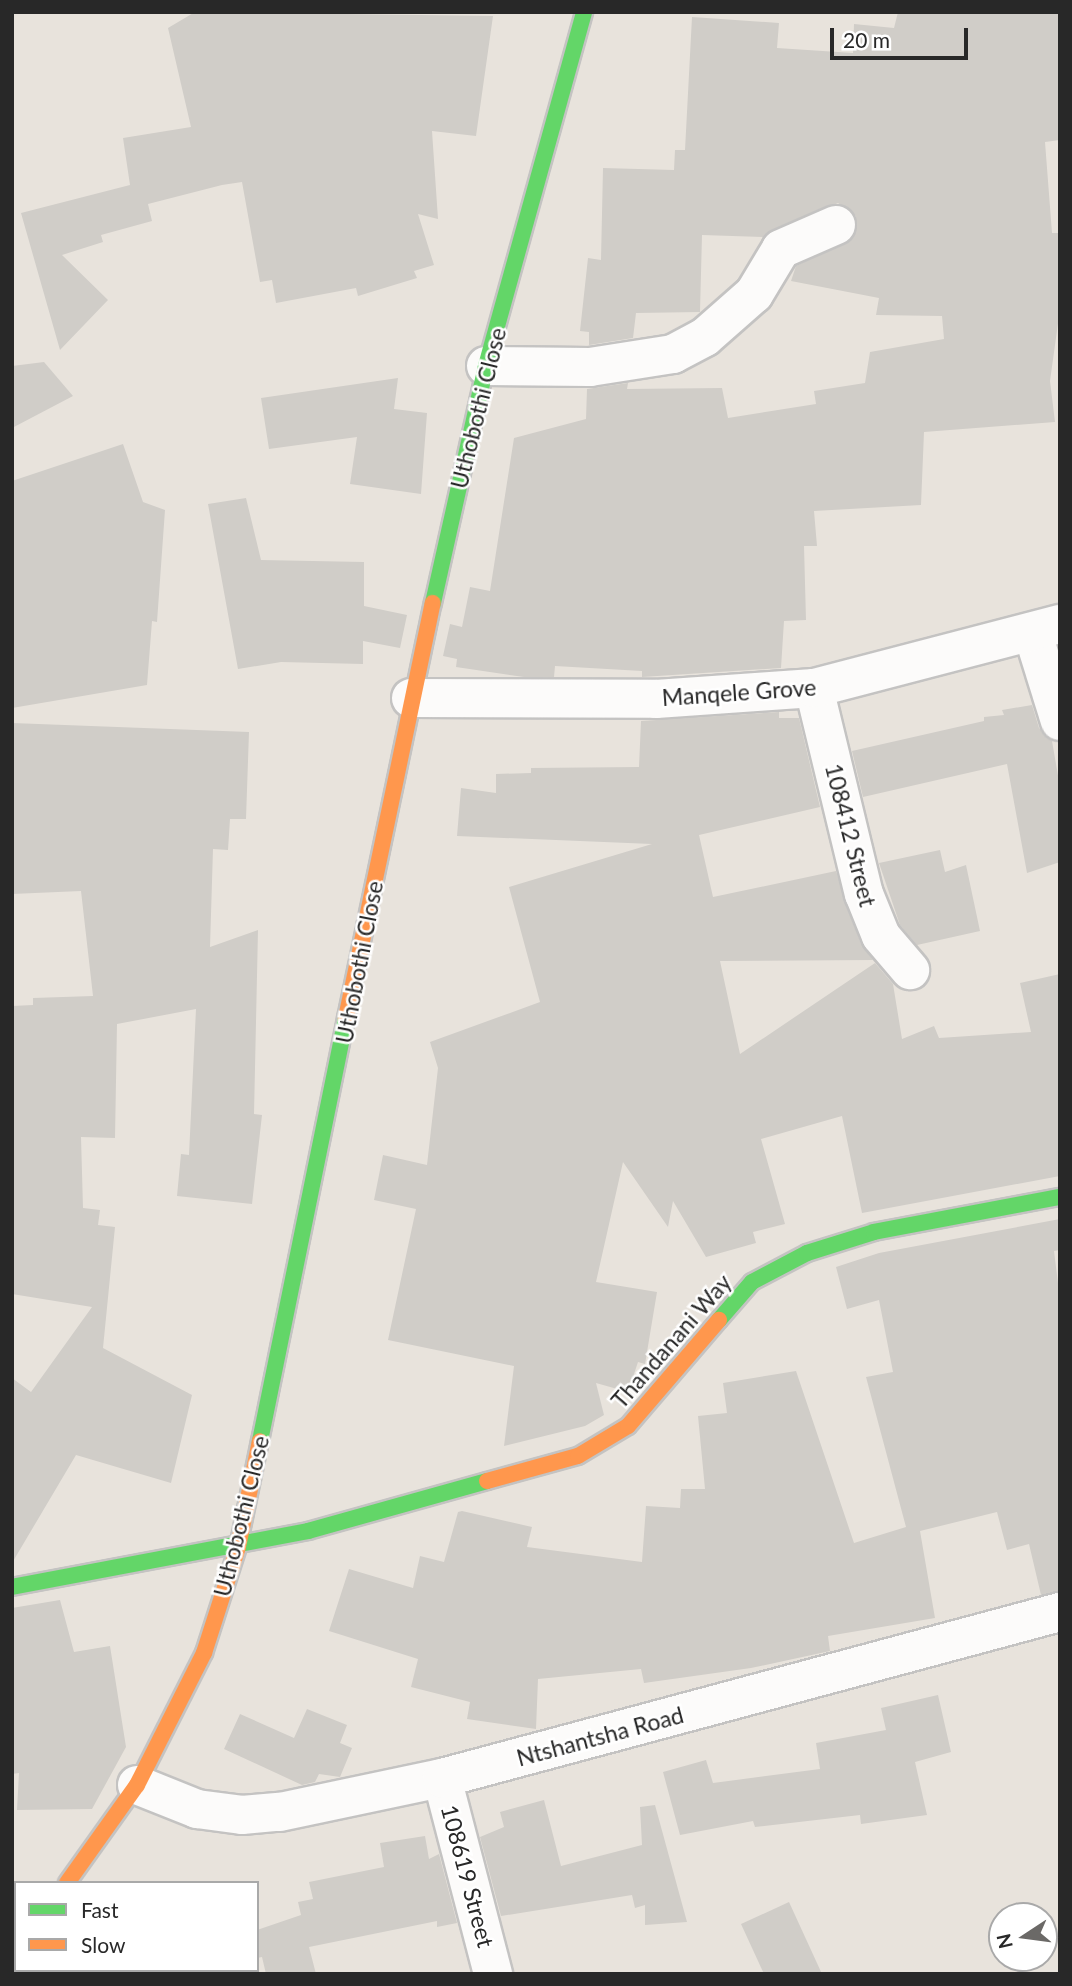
<!DOCTYPE html>
<html>
<head>
<meta charset="utf-8">
<style>
  body { margin:0 }
  #map { position:relative; width:1072px; height:1986px; overflow:hidden; background:#e8e3dc; font-family:Lato,sans-serif }
  div>[style] { position:absolute }
  [style*='--x'] { left:calc(var(--x)*1px); top:calc(var(--y)*1px); width:calc(var(--w)*1px); rotate:calc(var(--a)*1deg) }
  .building>* { inset:0; background:#d0cdc8 }
  .roads { filter:drop-shadow(2px 0 #c4c3c2) drop-shadow(-2px 0 #c4c3c2) drop-shadow(0 2px #c4c3c2) drop-shadow(0 -2px #c4c3c2) }
  .street>* { height:38px; margin:-19px; padding:0 19px; transform-origin:19px; border-radius:19px; background:#fcfbfa }
  .fast>* { height:16px; margin:-8px; padding:0 8px; transform-origin:8px; border-radius:8px; background:#63d668 }
  .slow>* { height:16px; margin:-8px; padding:0 8px; transform-origin:8px; border-radius:8px; background:#ff974d }
  span { translate:-50% -50%; white-space:nowrap; text-align:center; line-height:1.15; -webkit-text-stroke:5px #fff; paint-order:stroke }
  .street-label { font-size:23px; color:#282828 }
  .frame { position:absolute; inset:0; border:14px solid #282828; pointer-events:none }
  .legend { position:absolute; left:14px; top:1881px; width:245px; height:91px; box-sizing:border-box; background:#fff; border:2px solid #a9a9a9; margin:0; padding:9px 12px; list-style:none; font-size:21px; color:#282828 }
  .legend li { display:flex; align-items:center; gap:14px; height:35px }
  .legend b { width:35px; border:2px solid #a9a9a9 }
  .north { position:absolute; left:988px; top:1902px; width:70px; height:70px; box-sizing:border-box; background:#fff; border:2px solid #a9a9a9; border-radius:50%; rotate:257deg; font-size:19px; font-weight:700; line-height:28px; text-align:center; color:#282828 }
  .north::after { content:''; display:block; margin:auto; width:24px; height:32px; background:#6b6967; clip-path:polygon(50% 0,100% 100%,50% 72%,0 100%) }
  .scale { position:absolute; left:830px; top:28px; width:138px; height:32px; box-sizing:border-box; border:4px solid #282828; border-top:0; padding-left:9px; font-size:21px; line-height:24px; white-space:nowrap; color:#282828; -webkit-text-stroke:5px #fff; paint-order:stroke }
</style>
</head>
<body>
<div id="map">
  <div class="building">
    <div style="clip-path:polygon(195px 12px,493px 16px,476px 136px,432px 131px,438px 219px,418px 214px,434px 265px,414px 271px,417px 278px,358px 296px,356px 288px,276px 303px,272px 280px,260px 282px,242px 182px,222px 185px,148px 204px,152px 221px,101px 235px,103px 242px,62px 255px,108px 300px,60px 350px,21px 213px,130px 185px,123px 138px,191px 127px,168px 28px)"></div>
    <div style="clip-path:polygon(898px 12px,1060px 12px,1060px 140px,1045px 142px,1052px 233px,1060px 233px,1060px 309px,1050px 381px,1055px 422px,924px 432px,921px 505px,814px 511px,817px 546px,804px 546px,806px 620px,784px 621px,781px 668px,642px 677px,642px 671px,555px 666px,554px 677px,524px 677px,456px 667px,457px 659px,443px 656px,450px 624px,462px 627px,470px 587px,490px 591px,514px 438px,586px 419px,587px 389px,628px 383px,627px 389px,722px 388px,728px 418px,816px 404px,814px 391px,865px 383px,870px 352px,944px 339px,942px 316px,876px 315px,879px 298px,791px 281px,796px 266px,854px 237px,856px 216px,838px 203px,763px 237px,702px 235px,700px 312px,636px 313px,633px 338px,589px 345px,589px 332px,580px 331px,588px 258px,601px 260px,603px 168px,674px 170px,675px 150px,685px 150px,692px 17px,779px 23px,777px 48px,853px 53px,854px 24px,894px 28px)"></div>
    <div style="clip-path:polygon(44px 362px,73px 396px,12px 428px,12px 366px)"></div>
    <div style="clip-path:polygon(398px 378px,394px 409px,427px 413px,421px 494px,350px 484px,357px 437px,269px 449px,261px 398px)"></div>
    <div style="clip-path:polygon(123px 444px,143px 502px,165px 510px,157px 622px,152px 621px,147px 685px,12px 708px,12px 481px)"></div>
    <div style="clip-path:polygon(246px 498px,261px 560px,364px 562px,364px 606px,407px 615px,400px 648px,363px 641px,363px 664px,281px 662px,238px 669px,208px 504px)"></div>
    <div style="clip-path:polygon(1032px 705px,1039px 728px,1052px 741px,1060px 787px,1060px 862px,1027px 873px,1007px 764px,863px 797px,852px 751px,984px 721px,984px 717px,1004px 715px,1002px 710px)"></div>
    <div style="clip-path:polygon(779px 712px,779px 718px,799px 718px,820px 807px,699px 835px,713px 897px,836px 871px,861px 944px,873px 960px,720px 961px,740px 1054px,875px 963px,893px 984px,902px 1039px,934px 1026px,939px 1038px,1031px 1032px,1020px 983px,1060px 974px,1060px 1176px,862px 1213px,842px 1116px,761px 1139px,785px 1224px,753px 1232px,756px 1243px,706px 1257px,673px 1201px,668px 1227px,623px 1162px,596px 1282px,657px 1292px,645px 1364px,638px 1362px,628px 1392px,596px 1383px,604px 1415px,585px 1426px,504px 1446px,514px 1366px,388px 1340px,416px 1209px,374px 1200px,383px 1155px,427px 1165px,438px 1068px,430px 1042px,540px 1002px,509px 887px,652px 844px,457px 836px,461px 788px,496px 793px,496px 774px,531px 773px,531px 768px,639px 767px,641px 721px)"></div>
    <div style="clip-path:polygon(12px 723px,249px 732px,246px 819px,230px 819px,228px 850px,213px 849px,210px 947px,258px 930px,254px 1114px,262px 1115px,252px 1204px,177px 1196px,181px 1154px,189px 1155px,196px 1009px,117px 1024px,115px 1138px,81px 1137px,83px 1208px,100px 1210px,98px 1225px,115px 1227px,103px 1348px,192px 1395px,171px 1483px,76px 1455px,12px 1563px,12px 1378px,31px 1392px,92px 1307px,12px 1294px,12px 1006px,33px 1005px,33px 998px,93px 996px,81px 891px,12px 894px)"></div>
    <div style="clip-path:polygon(940px 850px,945px 872px,966px 865px,980px 931px,917px 945px,900px 925px,879px 863px)"></div>
    <div style="clip-path:polygon(1060px 1219px,1060px 1250px,1054px 1251px,1060px 1299px,1060px 1591px,1041px 1595px,1029px 1544px,1007px 1550px,997px 1512px,920px 1531px,935px 1618px,828px 1636px,830px 1651px,751px 1668px,644px 1683px,641px 1669px,538px 1679px,536px 1729px,467px 1719px,470px 1702px,411px 1687px,418px 1659px,329px 1631px,349px 1569px,413px 1588px,420px 1556px,444px 1562px,458px 1512px,462px 1511px,532px 1527px,527px 1547px,642px 1562px,646px 1506px,680px 1508px,681px 1489px,705px 1489px,698px 1416px,727px 1413px,723px 1383px,796px 1371px,854px 1543px,906px 1527px,866px 1377px,893px 1372px,879px 1300px,847px 1309px,836px 1267px,879px 1253px)"></div>
    <div style="clip-path:polygon(60px 1600px,74px 1652px,110px 1646px,126px 1747px,92px 1809px,17px 1810px,19px 1773px,12px 1774px,12px 1608px)"></div>
    <div style="clip-path:polygon(938px 1695px,951px 1752px,915px 1762px,927px 1815px,861px 1824px,860px 1815px,755px 1827px,753px 1821px,680px 1835px,663px 1772px,706px 1760px,713px 1783px,820px 1769px,816px 1743px,886px 1730px,881px 1708px)"></div>
    <div style="clip-path:polygon(307px 1709px,347px 1725px,340px 1743px,352px 1748px,340px 1777px,319px 1774px,315px 1782px,302px 1785px,224px 1749px,240px 1714px,294px 1738px)"></div>
    <div style="clip-path:polygon(544px 1800px,561px 1866px,642px 1845px,640px 1807px,655px 1805px,687px 1922px,645px 1925px,645px 1905px,635px 1908px,632px 1895px,501px 1916px,480px 1837px,504px 1827px,500px 1812px)"></div>
    <div style="clip-path:polygon(425px 1836px,429px 1859px,439px 1854px,457px 1923px,437px 1927px,437px 1921px,309px 1947px,316px 1974px,266px 1974px,262px 1957px,257px 1958px,257px 1930px,301px 1915px,298px 1902px,313px 1899px,309px 1882px,384px 1867px,380px 1843px)"></div>
    <div style="clip-path:polygon(789px 1902px,822px 1974px,764px 1974px,741px 1924px)"></div>
  </div>
  <div class="roads">
    <div class="street">
      <div style="--x:486;--y:366;--w:104;--a:0.6"></div>
      <div style="--x:590;--y:367;--w:84;--a:-8.9"></div>
      <div style="--x:673;--y:354;--w:36;--a:-28"></div>
      <div style="--x:705;--y:337;--w:65;--a:-41.3"></div>
      <div style="--x:754;--y:294;--w:52;--a:-59"></div>
      <div style="--x:781;--y:249;--w:60;--a:-23.6"></div>
      <div style="--x:1033;--y:634;--w:91;--a:72.8"></div>
      <div style="--x:814;--y:688;--w:212;--a:76.4"></div>
      <div style="--x:864;--y:894;--w:45;--a:68"></div>
      <div style="--x:881;--y:936;--w:45;--a:49.5"></div>
      <div style="--x:411;--y:698;--w:245;--a:0.2"></div>
      <div style="--x:656;--y:699;--w:158;--a:-4"></div>
      <div style="--x:814;--y:688;--w:254;--a:-14.6"></div>
      <div style="--x:442;--y:1778;--w:203;--a:75.4"></div>
      <div style="--x:137;--y:1785;--w:65;--a:21.8"></div>
      <div style="--x:197;--y:1809;--w:45;--a:7.6"></div>
      <div style="--x:242;--y:1815;--w:38;--a:-5"></div>
      <div style="--x:280;--y:1812;--w:166;--a:-11.9"></div>
      <div style="--x:442;--y:1778;--w:640;--a:-15.04"></div>
      <div style="--x:12;--y:1960;--w:6;--a:-51"></div>
    </div>
    <div class="fast">
      <div style="--x:433;--y:603;--w:243;--a:-77.4"></div>
      <div style="--x:486;--y:366;--w:367;--a:-74.5"></div>
      <div style="--x:719;--y:1320;--w:50;--a:-49"></div>
      <div style="--x:752;--y:1282;--w:62;--a:-27.8"></div>
      <div style="--x:807;--y:1253;--w:70;--a:-17.4"></div>
      <div style="--x:874;--y:1232;--w:189;--a:-10.7"></div>
      <div style="--x:260;--y:1441;--w:432;--a:-78.5"></div>
      <div style="--x:12;--y:1587;--w:301;--a:-10.7"></div>
      <div style="--x:308;--y:1531;--w:186;--a:-15.6"></div>
    </div>
    <div class="slow">
      <div style="--x:346;--y:1018;--w:424;--a:-78.2"></div>
      <div style="--x:487;--y:1481;--w:94;--a:-15.4"></div>
      <div style="--x:578;--y:1456;--w:58;--a:-31"></div>
      <div style="--x:628;--y:1426;--w:140;--a:-49.4"></div>
      <div style="--x:67;--y:1883;--w:120;--a:-54.5"></div>
      <div style="--x:137;--y:1785;--w:148;--a:-63.1"></div>
      <div style="--x:204;--y:1653;--w:111;--a:-72.2"></div>
      <div style="--x:238;--y:1547;--w:108;--a:-78.3"></div>
    </div>
  </div>
  <div class="street-label">
    <span style="left:478px;top:408px;rotate:-76deg">Uthobothi Close</span>
    <span style="left:739px;top:692px;rotate:-4deg">Manqele Grove</span>
    <span style="left:851px;top:835px;rotate:76deg">108412 Street</span>
    <span style="left:359px;top:962px;rotate:-79deg">Uthobothi Close</span>
    <span style="left:671px;top:1341px;rotate:-49deg">Thandanani Way</span>
    <span style="left:241px;top:1516px;rotate:-76deg">Uthobothi Close</span>
    <span style="left:600px;top:1736px;rotate:-15deg">Ntshantsha Road</span>
    <span style="left:468px;top:1876px;rotate:75deg">108619 Street</span>
  </div>
  <div class="frame"></div>
  <ul class="legend">
  <li><b style="height:9px;background:#63d668"></b>Fast</li>
  <li><b style="height:9px;background:#ff974d"></b>Slow</li>
  </ul>
  <div class="north">N</div>
  <div class="scale">20 m</div>
</div>
</body>
</html>
